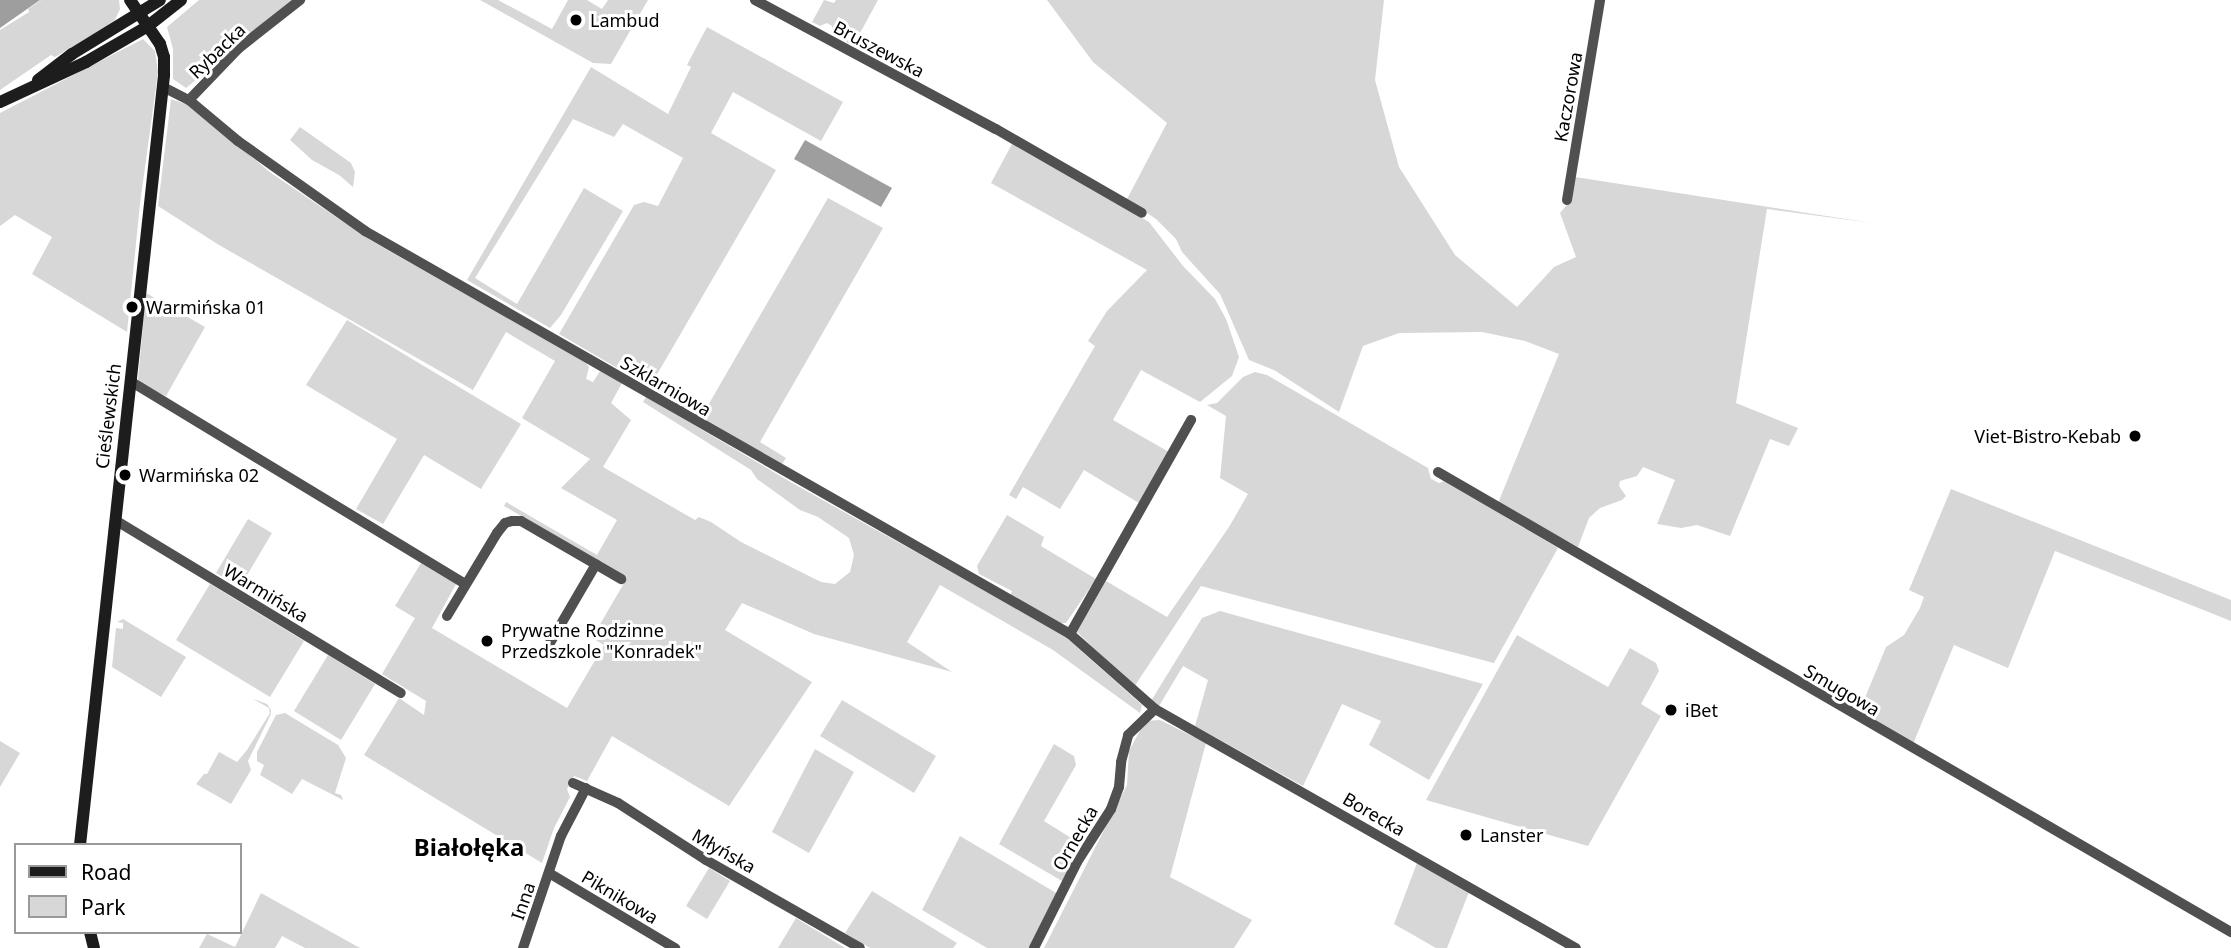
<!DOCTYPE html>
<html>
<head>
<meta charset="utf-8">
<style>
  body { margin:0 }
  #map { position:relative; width:2231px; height:948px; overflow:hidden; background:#fff; font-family:"Noto Sans",sans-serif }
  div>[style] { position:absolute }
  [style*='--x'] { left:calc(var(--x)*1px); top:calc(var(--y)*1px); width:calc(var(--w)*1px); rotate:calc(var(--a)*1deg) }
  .green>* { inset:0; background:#d7d7d7 }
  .water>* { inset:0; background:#9e9e9e }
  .street>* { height:10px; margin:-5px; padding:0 5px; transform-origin:5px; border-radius:5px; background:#505050 }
  .secondary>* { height:12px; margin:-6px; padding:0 6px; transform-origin:6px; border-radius:6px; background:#1d1d1d }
  .dots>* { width:19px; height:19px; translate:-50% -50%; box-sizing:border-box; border:4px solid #fff; border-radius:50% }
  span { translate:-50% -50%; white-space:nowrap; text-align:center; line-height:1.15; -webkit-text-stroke:6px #fff; paint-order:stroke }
  .poi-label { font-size:18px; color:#000 }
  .left { translate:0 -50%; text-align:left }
  .right { translate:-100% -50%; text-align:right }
  .street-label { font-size:18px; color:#000 }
  .district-label { font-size:24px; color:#000; font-weight:700 }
  .legend { position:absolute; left:14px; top:843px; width:228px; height:91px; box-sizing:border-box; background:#fff; border:2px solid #999; margin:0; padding:9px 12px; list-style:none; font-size:21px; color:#000 }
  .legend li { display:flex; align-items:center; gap:14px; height:35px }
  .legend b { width:35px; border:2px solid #999 }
</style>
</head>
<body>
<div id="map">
  <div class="green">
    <div style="clip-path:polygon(41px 0,119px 0,120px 9px,115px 20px,105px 27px,55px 57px,51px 55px,0 90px,0 30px,29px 12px,28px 9px)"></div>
    <div style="clip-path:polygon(199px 0,294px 0,186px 88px,173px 79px,173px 49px,167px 27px)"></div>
    <div style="clip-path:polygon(480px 0,498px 0,552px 29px,568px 0,587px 0,602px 9px,608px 0,648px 0,611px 64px,593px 63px)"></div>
    <div style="clip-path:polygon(824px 0,834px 3px,836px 0,878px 0,853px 46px,832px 34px,832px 26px,827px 23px,820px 26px,812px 22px)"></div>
    <div style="clip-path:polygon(1047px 0,1384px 0,1375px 80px,1399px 167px,1455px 255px,1517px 307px,1554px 267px,1576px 257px,1560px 213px,1571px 200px,1575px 177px,1872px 223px,1767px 209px,1736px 403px,1798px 428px,1789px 446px,1770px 439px,1730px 536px,1697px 525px,1681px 528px,1657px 524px,1675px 480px,1643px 467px,1637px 476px,1620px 481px,1619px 486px,1626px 496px,1622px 500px,1600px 508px,1589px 518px,1578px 547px,1498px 503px,1559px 354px,1525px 341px,1482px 332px,1399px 333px,1363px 346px,1339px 412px,1274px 370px,1249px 360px,1220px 294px,1182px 252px,1176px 239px,1156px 219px,1127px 199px,1167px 123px,1093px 62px)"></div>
    <div style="clip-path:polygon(707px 27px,843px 102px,821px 141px,733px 92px,711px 133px,776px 170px,652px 383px,703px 414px,828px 198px,883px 228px,760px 442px,786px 458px,782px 464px,559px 334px,634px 205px,644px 202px,658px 206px,683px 158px,623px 124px,614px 137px,573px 119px,475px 278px,517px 304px,584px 188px,623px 211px,561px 315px,550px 328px,467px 280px,591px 67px,668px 114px,691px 67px,687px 65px)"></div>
    <div style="clip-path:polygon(143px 39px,155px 51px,158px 72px,140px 204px,127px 332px,32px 274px,52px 237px,15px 215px,0 226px,0 113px)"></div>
    <div style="clip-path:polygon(171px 99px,191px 106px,271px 173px,370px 240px,586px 363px,589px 367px,586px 379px,593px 382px,600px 371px,622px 383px,611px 403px,631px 420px,603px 467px,695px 520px,699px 517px,711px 522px,741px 542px,821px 582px,835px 584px,850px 572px,854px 555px,849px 538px,818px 517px,800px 510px,757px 479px,751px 470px,643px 402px,646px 397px,794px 484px,1062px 634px,1142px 705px,1140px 713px,1053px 650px,940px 585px,907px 642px,952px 672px,814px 634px,742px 603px,725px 630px,812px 682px,729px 806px,612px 736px,587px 781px,574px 776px,567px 789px,570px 797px,554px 828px,542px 863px,364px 755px,399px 698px,424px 715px,426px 701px,382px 674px,415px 618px,395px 606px,421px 563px,456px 584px,432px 628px,567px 708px,604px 645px,592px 638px,627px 578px,504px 506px,506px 502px,597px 555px,617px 520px,561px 488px,590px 459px,522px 418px,555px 361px,506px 332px,473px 390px,219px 245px,158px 206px)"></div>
    <div style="clip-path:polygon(300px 127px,351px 163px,355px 172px,353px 187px,339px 175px,312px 160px,290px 140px)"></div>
    <div style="clip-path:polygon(1012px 144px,1149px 222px,1183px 266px,1215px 299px,1226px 319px,1239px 357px,1232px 376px,1200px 402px,1141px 370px,1113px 420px,1169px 452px,1139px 503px,1084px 470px,1060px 509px,1023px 487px,1016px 499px,1009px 495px,1095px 346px,1088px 341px,1107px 311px,1147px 270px,991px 183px)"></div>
    <div style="clip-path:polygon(146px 293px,205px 327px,166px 396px,143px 386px,138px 379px)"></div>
    <div style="clip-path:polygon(347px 320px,521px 424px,481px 489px,424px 455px,383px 524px,356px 509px,397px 439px,306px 385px)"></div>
    <div style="clip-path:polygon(1255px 372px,1267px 375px,1428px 468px,1431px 479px,1439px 483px,1444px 481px,1558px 548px,1494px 663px,1201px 586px,1134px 687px,1077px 632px,1106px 581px,1167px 617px,1229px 527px,1248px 494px,1220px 478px,1226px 416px,1207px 405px,1217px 403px,1243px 377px)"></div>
    <div style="clip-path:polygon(1951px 489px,2231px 600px,2231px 621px,2055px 551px,2008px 668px,1954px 645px,1913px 744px,1859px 712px,1886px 647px,1904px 635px,1920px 608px,1924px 597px,1909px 590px)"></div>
    <div style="clip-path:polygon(1007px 515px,1044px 537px,1041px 546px,1096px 579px,1066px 623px,1056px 623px,1010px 596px,1012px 591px,979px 574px,977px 566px)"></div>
    <div style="clip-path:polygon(248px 519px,272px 533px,240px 587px,216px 573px)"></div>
    <div style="clip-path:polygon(210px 584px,304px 641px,270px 697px,176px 640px)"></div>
    <div style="clip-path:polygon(1220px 611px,1483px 684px,1429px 780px,1369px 745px,1381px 721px,1342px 704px,1303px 786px,1195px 726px,1208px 680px,1183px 666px,1159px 706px,1151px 701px,1202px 618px)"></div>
    <div style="clip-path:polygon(123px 619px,186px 657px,161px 697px,112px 667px,116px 628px,123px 629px,123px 623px,117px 622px)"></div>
    <div style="clip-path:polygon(1517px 635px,1608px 687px,1630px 648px,1656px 663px,1659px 671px,1641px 704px,1661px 716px,1588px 846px,1426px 800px)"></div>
    <div style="clip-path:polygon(328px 655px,375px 684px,341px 740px,294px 711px)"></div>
    <div style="clip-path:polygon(253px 699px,267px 704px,271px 710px,271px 714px,248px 761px,251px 770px,231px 804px,196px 784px,204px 774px,207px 774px,219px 752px,237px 762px,247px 750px,270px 713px,269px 708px)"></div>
    <div style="clip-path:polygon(842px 700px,936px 756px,914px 793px,820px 736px)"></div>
    <div style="clip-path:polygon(285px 713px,338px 745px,346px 758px,335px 793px,341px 795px,343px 800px,302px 779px,292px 794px,260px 775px,264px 765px,257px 761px,257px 752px,276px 715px)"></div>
    <div style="clip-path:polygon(1160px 720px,1206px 743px,1170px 877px,1252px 920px,1234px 948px,1044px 948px,1127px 785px,1129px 751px,1145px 721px)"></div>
    <div style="clip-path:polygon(0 741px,20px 753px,0 787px)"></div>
    <div style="clip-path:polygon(1054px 744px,1074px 756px,1076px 765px,1044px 821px,1084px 846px,1062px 881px,999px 844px)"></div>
    <div style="clip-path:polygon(815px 749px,854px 772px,809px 853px,772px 832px)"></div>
    <div style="clip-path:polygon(960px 836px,1058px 894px,1031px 948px,987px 948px,922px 910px)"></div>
    <div style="clip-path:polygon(1417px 863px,1469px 892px,1447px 948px,1436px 948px,1394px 924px)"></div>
    <div style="clip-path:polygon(709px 868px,730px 881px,707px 919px,686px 906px)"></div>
    <div style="clip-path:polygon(872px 891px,957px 943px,953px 948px,870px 948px,845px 933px)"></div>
    <div style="clip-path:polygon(261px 893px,360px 948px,305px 948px,282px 936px,275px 948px,199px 948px,207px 934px,235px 947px)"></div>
    <div style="clip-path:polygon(796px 918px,845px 948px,778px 948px)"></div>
  </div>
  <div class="water">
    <div style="clip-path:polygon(0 0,40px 0,0 28px)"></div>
    <div style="clip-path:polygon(805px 140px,892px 188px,881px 207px,794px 159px)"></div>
  </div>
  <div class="street">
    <div style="--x:755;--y:0;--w:273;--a:28.2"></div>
    <div style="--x:996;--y:129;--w:168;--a:29.9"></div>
    <div style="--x:163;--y:87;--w:29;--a:27"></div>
    <div style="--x:189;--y:100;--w:64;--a:39.9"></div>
    <div style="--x:238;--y:141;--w:156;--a:35.3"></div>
    <div style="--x:365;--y:231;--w:812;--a:29.75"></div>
    <div style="--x:1070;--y:634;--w:113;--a:41.4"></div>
    <div style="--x:1155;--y:709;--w:484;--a:29.6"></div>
    <div style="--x:189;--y:100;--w:72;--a:-46.1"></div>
    <div style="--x:239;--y:48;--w:78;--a:-38.2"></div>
    <div style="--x:1567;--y:200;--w:203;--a:-80.6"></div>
    <div style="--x:130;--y:381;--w:392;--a:31.2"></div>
    <div style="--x:1438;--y:472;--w:917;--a:30.12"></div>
    <div style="--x:115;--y:520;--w:334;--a:31.2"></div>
    <div style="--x:447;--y:616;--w:97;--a:-58.9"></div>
    <div style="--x:497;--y:533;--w:13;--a:-51"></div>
    <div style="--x:505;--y:523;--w:7;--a:-16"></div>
    <div style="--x:512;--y:521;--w:9;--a:0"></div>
    <div style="--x:521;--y:521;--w:116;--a:30.1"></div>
    <div style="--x:1070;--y:634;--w:246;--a:-60.5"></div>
    <div style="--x:547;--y:648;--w:97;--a:-59.7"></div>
    <div style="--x:573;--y:783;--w:49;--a:24"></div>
    <div style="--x:618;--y:803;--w:105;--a:32.9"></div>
    <div style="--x:706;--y:860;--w:177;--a:29.7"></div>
    <div style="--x:549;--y:873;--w:147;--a:30.8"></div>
    <div style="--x:523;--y:948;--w:118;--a:-71.3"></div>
    <div style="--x:561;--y:836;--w:54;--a:-62.5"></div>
    <div style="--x:1034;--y:948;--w:96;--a:-63.4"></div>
    <div style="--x:1077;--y:862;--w:63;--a:-57.3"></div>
    <div style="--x:1111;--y:809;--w:23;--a:-70"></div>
    <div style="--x:1119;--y:787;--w:25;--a:-85"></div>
    <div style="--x:1121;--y:762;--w:28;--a:-75"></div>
    <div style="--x:1128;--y:735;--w:37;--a:-44"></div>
  </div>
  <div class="secondary">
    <div style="--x:38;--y:80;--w:43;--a:-37.4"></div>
    <div style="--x:72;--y:54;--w:103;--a:-31.5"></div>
    <div style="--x:0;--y:102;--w:95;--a:-24.9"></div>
    <div style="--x:86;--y:62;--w:72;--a:-30.1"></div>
    <div style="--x:148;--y:26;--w:42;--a:-38.2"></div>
    <div style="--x:80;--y:845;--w:775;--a:-83.77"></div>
    <div style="--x:164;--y:75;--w:18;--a:-90"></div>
    <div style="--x:164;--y:57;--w:14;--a:-107"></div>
    <div style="--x:160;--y:44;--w:53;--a:-124.3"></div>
    <div style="--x:90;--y:932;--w:16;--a:76"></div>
  </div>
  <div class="dots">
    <div style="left:576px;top:20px;background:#000"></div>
    <div style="left:132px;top:307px;background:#000"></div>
    <div style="left:2135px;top:436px;background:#000"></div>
    <div style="left:125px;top:475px;background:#000"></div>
    <div style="left:487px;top:641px;background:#000"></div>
    <div style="left:1671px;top:710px;background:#000"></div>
    <div style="left:1466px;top:835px;background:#000"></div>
  </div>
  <div class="poi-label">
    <span class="left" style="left:590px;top:20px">Lambud</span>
    <span class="left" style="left:146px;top:307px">Warmińska 01</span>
    <span class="right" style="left:2121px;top:436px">Viet-Bistro-Kebab</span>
    <span class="left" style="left:139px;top:475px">Warmińska 02</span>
    <span class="left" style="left:501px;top:641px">Prywatne Rodzinne<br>Przedszkole "Konradek"</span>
    <span class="left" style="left:1685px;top:710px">iBet</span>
    <span class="left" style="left:1480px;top:835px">Lanster</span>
  </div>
  <div class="street-label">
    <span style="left:879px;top:49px;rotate:28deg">Bruszewska</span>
    <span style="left:217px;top:51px;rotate:-44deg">Rybacka</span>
    <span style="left:1568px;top:97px;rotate:-80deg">Kaczorowa</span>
    <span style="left:666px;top:386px;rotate:30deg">Szklarniowa</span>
    <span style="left:108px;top:416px;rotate:-83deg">Cieślewskich</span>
    <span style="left:266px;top:593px;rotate:31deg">Warmińska</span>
    <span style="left:1842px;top:690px;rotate:30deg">Smugowa</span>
    <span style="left:1374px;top:814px;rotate:30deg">Borecka</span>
    <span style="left:1075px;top:838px;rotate:-60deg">Ornecka</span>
    <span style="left:724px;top:851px;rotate:30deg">Młyńska</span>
    <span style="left:620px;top:897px;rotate:31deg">Piknikowa</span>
    <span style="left:523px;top:901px;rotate:-71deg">Inna</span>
  </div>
  <div class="district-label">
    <span style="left:469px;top:847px">Białołęka</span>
  </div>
  <ul class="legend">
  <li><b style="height:9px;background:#1d1d1d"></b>Road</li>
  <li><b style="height:19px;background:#d7d7d7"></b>Park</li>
  </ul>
</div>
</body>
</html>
